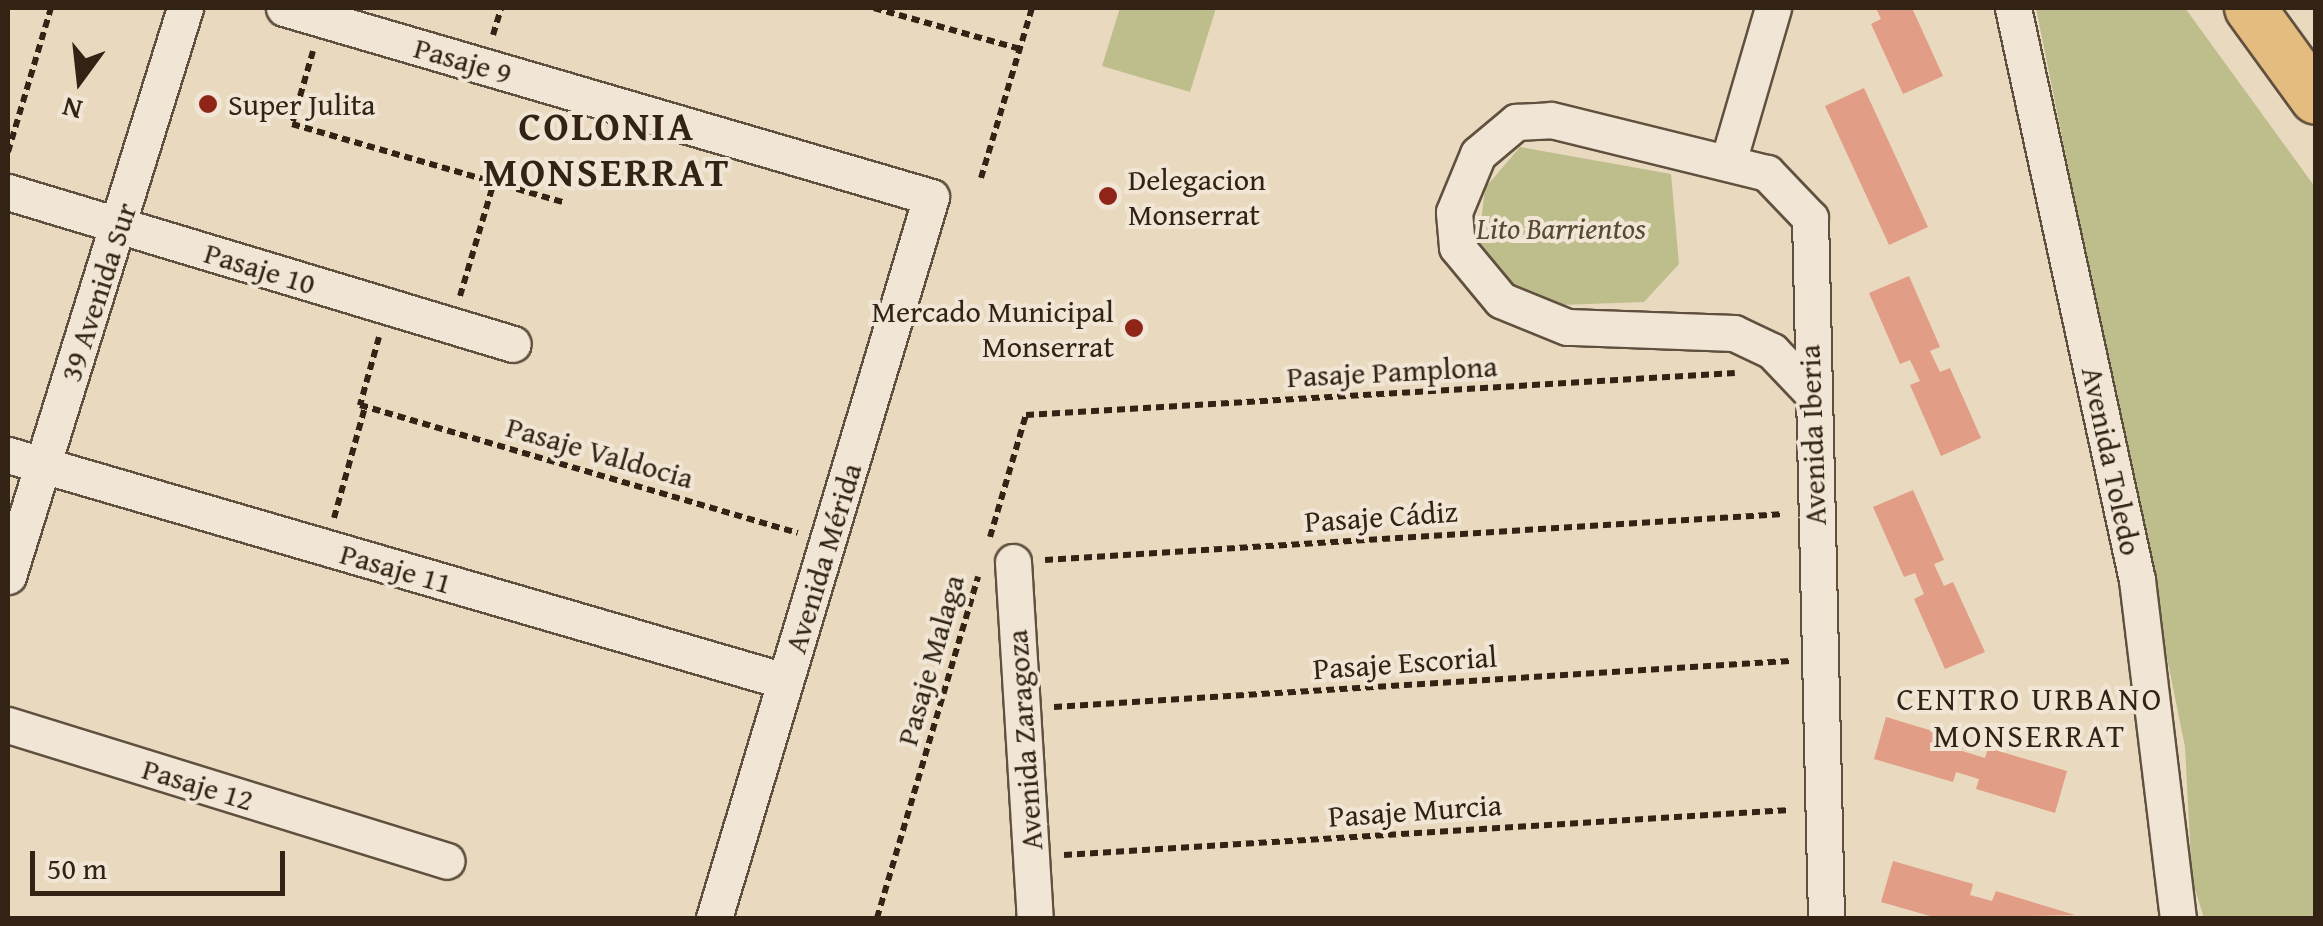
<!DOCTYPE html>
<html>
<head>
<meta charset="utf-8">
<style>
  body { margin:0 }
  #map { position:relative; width:2323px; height:926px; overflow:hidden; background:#e9d9be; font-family:"Gentium Book Plus",serif }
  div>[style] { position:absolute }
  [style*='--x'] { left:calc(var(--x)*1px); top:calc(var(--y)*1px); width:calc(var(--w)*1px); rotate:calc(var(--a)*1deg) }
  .green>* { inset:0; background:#bebd8c }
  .building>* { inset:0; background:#e19d85 }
  .path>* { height:6px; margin-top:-3px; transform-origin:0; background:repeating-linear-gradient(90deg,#332315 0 8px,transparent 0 13px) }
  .roads { filter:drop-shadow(2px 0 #60503f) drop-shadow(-2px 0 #60503f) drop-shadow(0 2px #60503f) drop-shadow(0 -2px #60503f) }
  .minor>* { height:35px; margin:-17.5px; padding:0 17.5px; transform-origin:17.5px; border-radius:17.5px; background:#f1e6d5 }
  .highway>* { height:50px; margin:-25px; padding:0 25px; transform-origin:25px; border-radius:25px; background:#e4bc7f }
  .dots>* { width:28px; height:28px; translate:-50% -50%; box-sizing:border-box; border:5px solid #f1e6d5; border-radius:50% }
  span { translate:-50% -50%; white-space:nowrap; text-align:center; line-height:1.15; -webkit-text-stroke:8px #f1e6d5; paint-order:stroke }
  .street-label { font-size:30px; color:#332315 }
  .poi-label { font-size:30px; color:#332315 }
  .left { translate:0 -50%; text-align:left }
  .right { translate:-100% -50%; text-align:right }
  .park-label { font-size:30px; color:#564a33; font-style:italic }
  .neighbourhood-label { font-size:32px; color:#332315; letter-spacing:2.5px }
  .district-label { font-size:40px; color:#332315; font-weight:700; letter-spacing:2.5px }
  .frame { position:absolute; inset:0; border:10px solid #332315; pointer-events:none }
  .north { position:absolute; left:30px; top:30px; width:100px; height:100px; -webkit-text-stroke:8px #f1e6d5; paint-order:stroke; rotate:195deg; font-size:28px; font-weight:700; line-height:40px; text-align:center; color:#332315 }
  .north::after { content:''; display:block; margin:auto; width:35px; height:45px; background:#332315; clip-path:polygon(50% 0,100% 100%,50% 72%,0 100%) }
  .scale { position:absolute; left:30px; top:851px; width:255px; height:45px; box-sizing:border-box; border:5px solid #332315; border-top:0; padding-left:12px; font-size:30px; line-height:35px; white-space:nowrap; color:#332315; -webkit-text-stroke:8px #f1e6d5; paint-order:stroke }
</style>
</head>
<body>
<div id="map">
  <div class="green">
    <div style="clip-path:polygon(1120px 8px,1216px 8px,1190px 92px,1102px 66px)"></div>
    <div style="clip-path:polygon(2036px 8px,2185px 8px,2315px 187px,2315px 918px,2204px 918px,2192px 880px,2185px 747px)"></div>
    <div style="clip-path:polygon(1520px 147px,1671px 174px,1679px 264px,1644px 302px,1531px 306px,1477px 257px,1485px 188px)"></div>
  </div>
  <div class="building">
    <div style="clip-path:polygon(1876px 8px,1912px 8px,1943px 76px,1903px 94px,1871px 24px,1881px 19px)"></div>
    <div style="clip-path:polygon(1864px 88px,1928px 227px,1889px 245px,1825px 106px)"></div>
    <div style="clip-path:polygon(1909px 276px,1940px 347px,1930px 351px,1940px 372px,1950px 368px,1981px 438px,1941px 456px,1910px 385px,1920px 381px,1910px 360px,1900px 364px,1869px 293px)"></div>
    <div style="clip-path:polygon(1913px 490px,1944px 560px,1934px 564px,1944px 586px,1953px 582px,1985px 652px,1945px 669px,1914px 599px,1924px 594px,1915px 573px,1904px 577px,1873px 507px)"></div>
    <div style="clip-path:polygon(1886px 717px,1966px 741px,1962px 751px,1985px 758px,1988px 748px,2067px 771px,2055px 813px,1976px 789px,1979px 779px,1956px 772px,1953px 782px,1874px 759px)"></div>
    <div style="clip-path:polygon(1893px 861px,1973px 884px,1970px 895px,1992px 901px,1996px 891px,2075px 915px,1937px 918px,1881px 902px)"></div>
  </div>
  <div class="path">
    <div style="--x:874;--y:8;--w:152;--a:15.7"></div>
    <div style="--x:493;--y:35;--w:28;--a:-73"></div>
    <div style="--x:313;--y:51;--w:76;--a:106"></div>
    <div style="--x:292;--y:124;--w:282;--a:16.1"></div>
    <div style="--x:8;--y:152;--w:150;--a:-73.4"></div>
    <div style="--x:981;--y:178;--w:177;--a:-73.3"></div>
    <div style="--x:460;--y:296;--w:119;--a:-73.4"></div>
    <div style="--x:379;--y:337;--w:71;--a:105.6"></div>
    <div style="--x:360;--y:405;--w:456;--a:16.3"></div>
    <div style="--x:334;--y:518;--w:115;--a:-74.4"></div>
    <div style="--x:990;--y:537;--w:127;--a:-73.6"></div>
    <div style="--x:1026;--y:415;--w:710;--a:-3.39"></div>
    <div style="--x:1045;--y:560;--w:738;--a:-3.57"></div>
    <div style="--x:1054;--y:707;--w:737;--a:-3.58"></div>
    <div style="--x:1064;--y:855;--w:727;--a:-3.55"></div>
    <div style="--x:877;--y:918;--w:356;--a:-73.5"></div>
  </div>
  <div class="roads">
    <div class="minor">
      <div style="--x:284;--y:8;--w:674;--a:16.28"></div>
      <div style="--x:931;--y:197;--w:753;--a:106.75"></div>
      <div style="--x:2013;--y:8;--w:585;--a:77.77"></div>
      <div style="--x:2137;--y:580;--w:340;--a:83.1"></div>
      <div style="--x:1728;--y:162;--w:160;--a:-73.7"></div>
      <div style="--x:8;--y:192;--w:527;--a:16.75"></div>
      <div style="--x:1812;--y:393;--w:58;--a:-133.6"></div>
      <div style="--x:1772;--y:351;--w:42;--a:-154.7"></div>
      <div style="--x:1734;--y:333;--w:167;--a:-177.9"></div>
      <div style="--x:1567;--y:327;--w:71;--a:-157.8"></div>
      <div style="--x:1501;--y:300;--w:69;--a:-129.7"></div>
      <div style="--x:1457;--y:247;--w:35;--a:-95"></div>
      <div style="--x:1454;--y:212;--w:63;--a:-67.5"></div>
      <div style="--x:1478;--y:154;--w:50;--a:-40.1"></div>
      <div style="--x:1516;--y:122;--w:35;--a:-3"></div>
      <div style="--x:1551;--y:120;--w:222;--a:13.8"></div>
      <div style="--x:1767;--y:173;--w:62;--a:46.3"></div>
      <div style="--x:1810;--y:218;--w:700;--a:88.69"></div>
      <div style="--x:8;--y:455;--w:809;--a:16.22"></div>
      <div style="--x:1013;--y:562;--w:357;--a:86.5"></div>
      <div style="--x:8;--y:576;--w:595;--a:-72.69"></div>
      <div style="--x:8;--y:725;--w:459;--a:17.2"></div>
    </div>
    <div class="highway">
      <div style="--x:2250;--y:8;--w:112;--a:54"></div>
    </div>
  </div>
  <div class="dots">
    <div style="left:208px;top:104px;background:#8f2418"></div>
    <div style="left:1108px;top:196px;background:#8f2418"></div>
    <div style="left:1134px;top:328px;background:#8f2418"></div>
  </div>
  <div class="street-label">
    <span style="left:463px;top:60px;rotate:16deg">Pasaje 9</span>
    <span style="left:260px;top:268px;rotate:17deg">Pasaje 10</span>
    <span style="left:98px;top:292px;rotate:-72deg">39 Avenida Sur</span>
    <span style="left:1392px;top:371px;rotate:-3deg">Pasaje Pamplona</span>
    <span style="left:1812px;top:435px;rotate:-92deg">Avenida Iberia</span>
    <span style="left:600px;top:452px;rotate:16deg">Pasaje Valdocia</span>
    <span style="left:2112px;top:461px;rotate:78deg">Avenida Toledo</span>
    <span style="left:1381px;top:516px;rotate:-4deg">Pasaje Cádiz</span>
    <span style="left:823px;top:558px;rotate:-73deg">Avenida Mérida</span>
    <span style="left:396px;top:568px;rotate:16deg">Pasaje 11</span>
    <span style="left:930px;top:660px;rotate:-74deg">Pasaje Malaga</span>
    <span style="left:1405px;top:662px;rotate:-4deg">Pasaje Escorial</span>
    <span style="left:1024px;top:740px;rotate:-94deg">Avenida Zaragoza</span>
    <span style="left:198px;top:784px;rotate:17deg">Pasaje 12</span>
    <span style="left:1415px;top:810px;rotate:-4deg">Pasaje Murcia</span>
  </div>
  <div class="poi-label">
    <span class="left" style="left:228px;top:104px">Super Julita</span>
    <span class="left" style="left:1128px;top:196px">Delegacion<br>Monserrat</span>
    <span class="right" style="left:1114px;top:328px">Mercado Municipal<br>Monserrat</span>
  </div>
  <div class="park-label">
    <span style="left:1561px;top:228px">Lito Barrientos</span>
  </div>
  <div class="neighbourhood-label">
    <span style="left:2030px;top:718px">CENTRO URBANO<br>MONSERRAT</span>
  </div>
  <div class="district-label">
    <span style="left:607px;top:149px">COLONIA<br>MONSERRAT</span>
  </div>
  <div class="frame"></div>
  <div class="north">N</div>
  <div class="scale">50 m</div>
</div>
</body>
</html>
